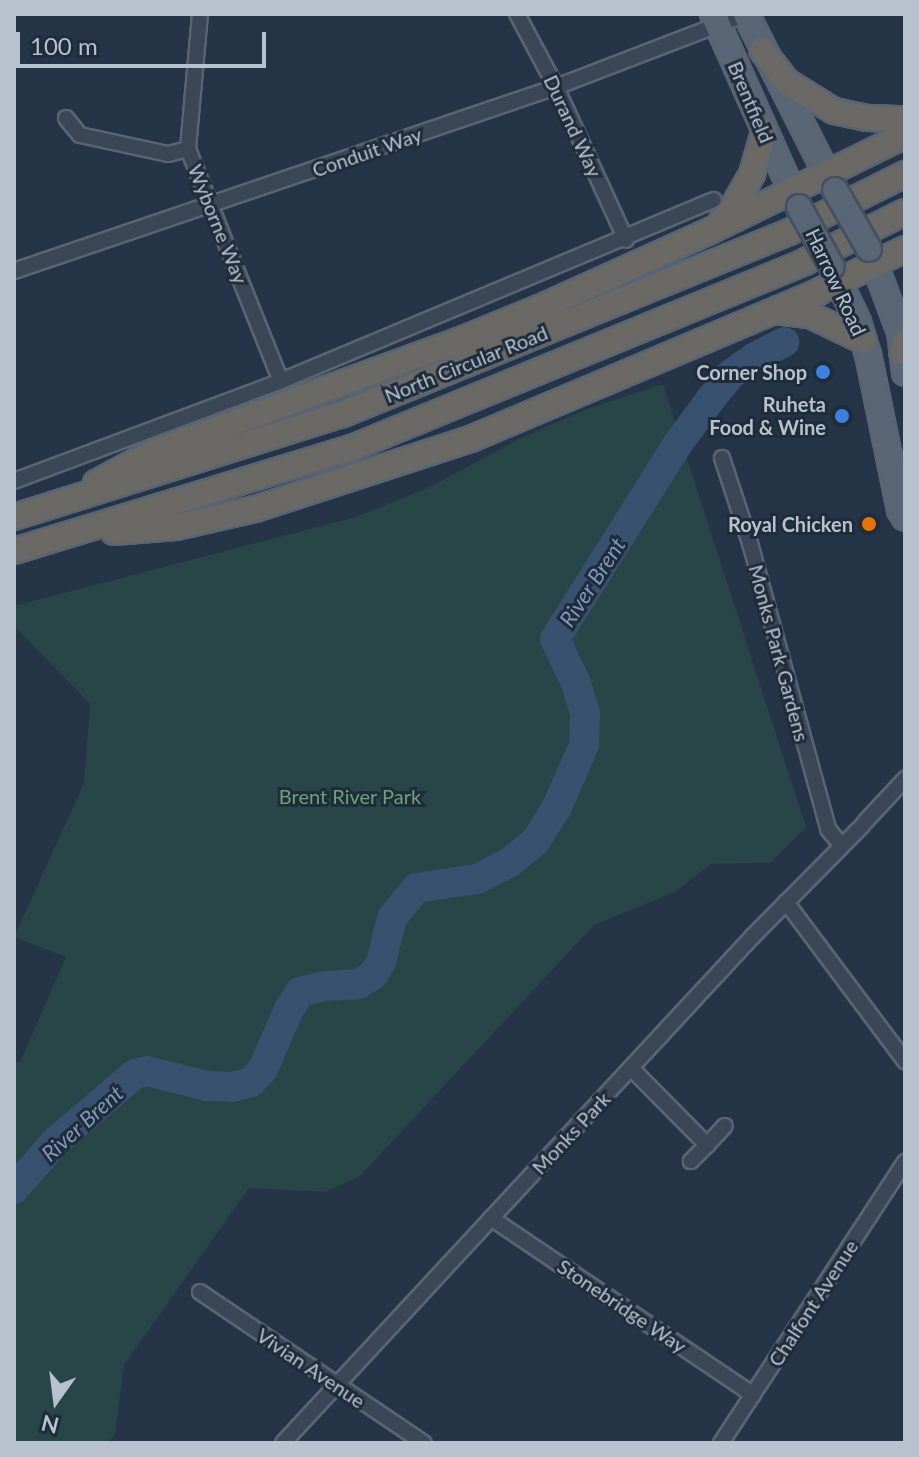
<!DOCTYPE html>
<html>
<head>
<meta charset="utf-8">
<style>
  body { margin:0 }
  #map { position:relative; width:919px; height:1457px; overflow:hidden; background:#253547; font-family:Lato,sans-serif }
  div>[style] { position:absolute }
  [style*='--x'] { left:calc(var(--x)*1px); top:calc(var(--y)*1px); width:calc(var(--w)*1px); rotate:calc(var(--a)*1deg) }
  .green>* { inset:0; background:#284548 }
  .river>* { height:30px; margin:-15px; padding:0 15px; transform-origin:15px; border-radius:15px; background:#38516f }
  .roads { filter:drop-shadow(2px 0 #596573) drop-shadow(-2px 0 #596573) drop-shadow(0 2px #596573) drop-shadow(0 -2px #596573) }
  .minor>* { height:14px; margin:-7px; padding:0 7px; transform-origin:7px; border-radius:7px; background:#3a4756 }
  .primary>* { height:24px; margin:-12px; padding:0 12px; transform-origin:12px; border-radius:12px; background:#586676 }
  .trunk>* { height:24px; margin:-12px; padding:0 12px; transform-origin:12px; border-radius:12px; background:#6a6966 }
  .bridges { filter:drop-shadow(2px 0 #44505f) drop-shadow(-2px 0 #44505f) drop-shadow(0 2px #44505f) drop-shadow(0 -2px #44505f) }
  .primary-bridge>* { height:24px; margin:-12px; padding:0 12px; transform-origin:12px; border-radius:12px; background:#586676 }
  .dots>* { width:22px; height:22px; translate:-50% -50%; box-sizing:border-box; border:4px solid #1f2c3b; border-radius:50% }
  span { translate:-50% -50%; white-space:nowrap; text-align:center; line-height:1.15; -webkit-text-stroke:6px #1f2c3b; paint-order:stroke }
  .street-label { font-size:20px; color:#b8c2cf }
  .poi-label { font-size:20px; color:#b8c2cf; font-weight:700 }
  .right { translate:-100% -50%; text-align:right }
  .park-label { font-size:20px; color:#6da277 }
  .water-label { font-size:22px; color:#7d98b8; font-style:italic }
  .frame { position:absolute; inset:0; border:16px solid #b8c2cf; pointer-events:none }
  .north { position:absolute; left:16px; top:1361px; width:80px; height:80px; -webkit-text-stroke:6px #1f2c3b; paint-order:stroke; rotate:194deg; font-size:22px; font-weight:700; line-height:32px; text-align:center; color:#b8c2cf }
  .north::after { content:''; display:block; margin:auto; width:28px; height:36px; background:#b8c2cf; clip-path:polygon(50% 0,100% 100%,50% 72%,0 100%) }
  .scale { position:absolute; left:16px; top:32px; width:250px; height:36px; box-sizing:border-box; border:4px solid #b8c2cf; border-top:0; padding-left:10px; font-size:24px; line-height:28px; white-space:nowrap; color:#b8c2cf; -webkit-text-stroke:6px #1f2c3b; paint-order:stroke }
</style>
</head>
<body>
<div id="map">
  <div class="green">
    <div style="clip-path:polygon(663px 384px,806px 827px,770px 863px,711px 864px,675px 892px,594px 925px,359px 1177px,324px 1192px,249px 1188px,124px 1365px,115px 1435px,107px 1443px,14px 1443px,14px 1061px,20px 1062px,66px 957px,14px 937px,84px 783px,90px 704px,14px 626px,14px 606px,356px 517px,430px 487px,519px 439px,584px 410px)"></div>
  </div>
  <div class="river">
    <div style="--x:14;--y:1189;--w:62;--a:-48.9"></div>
    <div style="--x:55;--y:1142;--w:105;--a:-40.4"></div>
    <div style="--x:135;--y:1074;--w:12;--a:-14"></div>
    <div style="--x:147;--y:1071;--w:62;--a:14"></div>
    <div style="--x:207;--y:1086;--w:25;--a:2"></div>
    <div style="--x:232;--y:1087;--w:20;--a:-15"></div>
    <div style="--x:251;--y:1082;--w:18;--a:-47"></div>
    <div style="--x:263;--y:1069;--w:65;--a:-66.6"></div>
    <div style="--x:289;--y:1009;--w:20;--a:-57"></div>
    <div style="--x:300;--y:992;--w:25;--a:-14"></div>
    <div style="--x:324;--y:986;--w:34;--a:-3"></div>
    <div style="--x:358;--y:984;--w:17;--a:-31"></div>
    <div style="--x:373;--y:975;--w:15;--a:-58"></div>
    <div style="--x:381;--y:962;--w:45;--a:-76"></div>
    <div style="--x:392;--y:918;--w:38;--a:-51"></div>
    <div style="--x:416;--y:888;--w:62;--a:-8.4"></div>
    <div style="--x:477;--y:879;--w:37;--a:-27"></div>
    <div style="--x:510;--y:862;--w:32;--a:-39"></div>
    <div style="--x:535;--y:842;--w:41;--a:-57.8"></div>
    <div style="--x:557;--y:807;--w:68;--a:-66.5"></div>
    <div style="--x:584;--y:745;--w:32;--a:-88"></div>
    <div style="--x:585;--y:713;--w:31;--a:-107"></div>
    <div style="--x:576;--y:683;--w:49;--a:-115.5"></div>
    <div style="--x:555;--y:639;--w:229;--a:-57.8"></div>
    <div style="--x:677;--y:445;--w:56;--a:-53.7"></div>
    <div style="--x:710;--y:400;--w:32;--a:-51"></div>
    <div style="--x:730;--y:375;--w:31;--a:-36"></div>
    <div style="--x:755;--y:357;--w:33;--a:-27"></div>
  </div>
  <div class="roads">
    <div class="minor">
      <div style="--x:200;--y:14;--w:136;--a:95.1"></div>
      <div style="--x:188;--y:149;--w:250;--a:68.2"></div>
      <div style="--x:517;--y:14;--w:83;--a:61.9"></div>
      <div style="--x:556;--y:87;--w:168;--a:65.4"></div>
      <div style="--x:66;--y:118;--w:22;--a:51"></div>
      <div style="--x:80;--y:135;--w:90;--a:12.2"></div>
      <div style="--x:168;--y:154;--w:21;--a:-14"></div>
      <div style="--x:14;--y:271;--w:572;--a:-18.75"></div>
      <div style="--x:556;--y:87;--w:204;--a:-21"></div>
      <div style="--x:722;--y:458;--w:89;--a:71.8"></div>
      <div style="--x:750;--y:543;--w:296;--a:74.7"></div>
      <div style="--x:828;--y:829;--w:21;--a:51"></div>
      <div style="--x:14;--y:481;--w:285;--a:-20.5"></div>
      <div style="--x:281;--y:381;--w:469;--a:-22.7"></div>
      <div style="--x:865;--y:822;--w:59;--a:-47.1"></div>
      <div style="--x:786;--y:902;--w:199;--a:53.2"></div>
      <div style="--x:632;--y:1069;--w:107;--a:45.4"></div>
      <div style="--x:707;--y:1145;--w:23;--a:135"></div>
      <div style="--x:707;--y:1145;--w:26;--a:-47"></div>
      <div style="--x:491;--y:1218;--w:316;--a:34"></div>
      <div style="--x:200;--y:1292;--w:270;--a:34"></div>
      <div style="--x:283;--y:1443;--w:691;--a:-47.17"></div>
      <div style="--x:753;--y:936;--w:155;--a:-45.3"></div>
      <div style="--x:721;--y:1443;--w:336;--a:-56.8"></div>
    </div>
    <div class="primary">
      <div style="--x:713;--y:14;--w:211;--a:66"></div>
      <div style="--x:746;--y:14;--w:197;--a:63.2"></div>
      <div style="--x:869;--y:249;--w:89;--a:69.5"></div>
      <div style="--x:900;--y:332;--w:41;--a:83"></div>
      <div style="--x:832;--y:267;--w:61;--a:64.7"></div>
      <div style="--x:858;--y:322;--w:34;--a:73"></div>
      <div style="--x:868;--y:354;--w:159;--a:78.4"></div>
      <div style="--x:900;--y:510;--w:9;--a:58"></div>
    </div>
    <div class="trunk">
      <div style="--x:762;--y:50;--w:41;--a:52"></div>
      <div style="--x:787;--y:82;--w:55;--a:31.7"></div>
      <div style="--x:834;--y:111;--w:34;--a:12"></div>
      <div style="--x:867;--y:118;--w:38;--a:2"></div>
      <div style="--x:721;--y:222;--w:15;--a:-48"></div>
      <div style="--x:731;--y:211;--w:43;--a:-60.4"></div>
      <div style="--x:752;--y:174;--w:44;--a:-74.1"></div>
      <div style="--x:775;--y:311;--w:35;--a:7"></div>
      <div style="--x:810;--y:315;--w:60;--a:25.7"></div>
      <div style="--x:902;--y:352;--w:10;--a:-73"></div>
      <div style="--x:96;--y:483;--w:65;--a:-28.5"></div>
      <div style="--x:153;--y:452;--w:325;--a:-20"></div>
      <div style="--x:458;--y:341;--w:95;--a:-22.2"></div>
      <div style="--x:546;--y:305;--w:180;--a:-24.3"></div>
      <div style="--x:710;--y:231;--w:217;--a:-26.2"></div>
      <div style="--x:14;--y:517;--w:345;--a:-17.4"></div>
      <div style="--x:343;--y:414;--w:482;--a:-22.2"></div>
      <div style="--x:789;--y:232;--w:130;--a:-26.6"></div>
      <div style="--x:114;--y:532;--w:62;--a:-4.6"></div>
      <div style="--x:176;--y:527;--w:81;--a:-12.8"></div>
      <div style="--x:255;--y:509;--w:229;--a:-18"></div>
      <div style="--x:473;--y:438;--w:375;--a:-22.9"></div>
      <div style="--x:818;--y:292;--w:97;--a:-26.3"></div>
      <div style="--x:14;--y:551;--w:356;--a:-17"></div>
      <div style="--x:354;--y:447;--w:487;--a:-22.3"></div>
      <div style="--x:804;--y:262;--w:113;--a:-26.3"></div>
    </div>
  </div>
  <div class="bridges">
    <div class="primary-bridge">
      <div style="--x:835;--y:190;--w:68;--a:60"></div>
      <div style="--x:799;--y:207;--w:68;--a:61.2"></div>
    </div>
  </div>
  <div class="dots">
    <div style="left:823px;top:372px;background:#3f7fe0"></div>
    <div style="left:842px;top:416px;background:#3f7fe0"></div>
    <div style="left:869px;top:524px;background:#e8710a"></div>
  </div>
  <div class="street-label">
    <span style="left:751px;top:102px;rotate:67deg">Brentfield</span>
    <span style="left:573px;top:126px;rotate:65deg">Durand Way</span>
    <span style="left:367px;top:152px;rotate:-19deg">Conduit Way</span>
    <span style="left:218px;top:224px;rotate:68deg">Wyborne Way</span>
    <span style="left:836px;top:282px;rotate:65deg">Harrow Road</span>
    <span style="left:466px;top:364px;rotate:-22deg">North Circular Road</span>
    <span style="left:779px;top:653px;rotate:75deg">Monks Park Gardens</span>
    <span style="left:571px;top:1133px;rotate:-47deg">Monks Park</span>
    <span style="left:813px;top:1303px;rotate:-57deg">Chalfont Avenue</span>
    <span style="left:622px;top:1306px;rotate:34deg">Stonebridge Way</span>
    <span style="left:311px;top:1368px;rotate:34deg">Vivian Avenue</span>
  </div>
  <div class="poi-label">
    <span class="right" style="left:807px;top:372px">Corner Shop</span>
    <span class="right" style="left:826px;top:416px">Ruheta<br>Food &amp; Wine</span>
    <span class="right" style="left:853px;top:524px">Royal Chicken</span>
  </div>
  <div class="park-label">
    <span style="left:350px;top:796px">Brent River Park</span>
  </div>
  <div class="water-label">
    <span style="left:592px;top:582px;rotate:-57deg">River Brent</span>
    <span style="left:82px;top:1123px;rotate:-42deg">River Brent</span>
  </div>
  <div class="frame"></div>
  <div class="north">N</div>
  <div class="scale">100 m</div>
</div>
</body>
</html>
